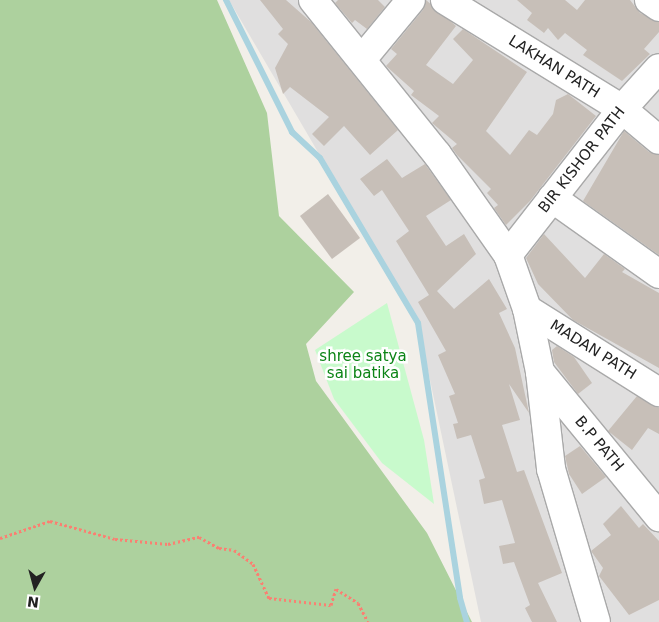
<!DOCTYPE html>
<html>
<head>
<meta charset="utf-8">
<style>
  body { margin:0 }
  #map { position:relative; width:659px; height:622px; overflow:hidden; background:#f2efe9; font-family:"DejaVu Sans",sans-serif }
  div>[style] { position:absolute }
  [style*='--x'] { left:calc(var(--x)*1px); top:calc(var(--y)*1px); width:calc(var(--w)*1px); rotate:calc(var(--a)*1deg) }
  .residential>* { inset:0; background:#e0dfdf }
  .forest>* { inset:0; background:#add19e }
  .park>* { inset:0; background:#c8facc }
  .stream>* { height:6px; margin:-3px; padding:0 3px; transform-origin:3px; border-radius:3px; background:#aad3df }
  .building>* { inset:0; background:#c7bfb8 }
  .path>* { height:3px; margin-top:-1.5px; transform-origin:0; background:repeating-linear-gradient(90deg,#fa8072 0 2.5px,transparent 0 5px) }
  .roads { filter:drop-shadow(1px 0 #a9a9a9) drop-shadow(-1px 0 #a9a9a9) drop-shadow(0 1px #a9a9a9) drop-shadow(0 -1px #a9a9a9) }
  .minor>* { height:28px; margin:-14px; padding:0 14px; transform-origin:14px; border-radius:14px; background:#fff }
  span { translate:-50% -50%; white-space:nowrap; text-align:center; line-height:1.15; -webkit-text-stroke:5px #fff; paint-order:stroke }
  .street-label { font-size:15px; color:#222 }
  .park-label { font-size:15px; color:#0c8416 }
  .north { position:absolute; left:10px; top:562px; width:50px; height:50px; -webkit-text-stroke:4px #fff; paint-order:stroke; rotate:187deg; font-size:14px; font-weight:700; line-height:20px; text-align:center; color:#222 }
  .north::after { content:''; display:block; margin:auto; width:18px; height:22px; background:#222; clip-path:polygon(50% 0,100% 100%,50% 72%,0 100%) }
</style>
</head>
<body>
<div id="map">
  <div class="residential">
    <div style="clip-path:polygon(229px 0,659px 0,659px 622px,481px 622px,418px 323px)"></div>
  </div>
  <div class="forest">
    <div style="clip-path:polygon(0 0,217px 0,267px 113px,279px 216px,354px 292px,306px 344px,316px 381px,427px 533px,472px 622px,0 622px)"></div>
  </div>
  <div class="park">
    <div style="clip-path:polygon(387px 303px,424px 440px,434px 504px,382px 463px,334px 399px,315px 350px)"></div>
  </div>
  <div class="stream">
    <div style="--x:226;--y:0;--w:148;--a:63.4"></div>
    <div style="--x:292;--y:132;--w:38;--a:43"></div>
    <div style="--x:320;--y:158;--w:192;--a:59.3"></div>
    <div style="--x:418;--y:323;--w:278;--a:81.3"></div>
    <div style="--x:460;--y:598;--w:25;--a:74"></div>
  </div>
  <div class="building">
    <div style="clip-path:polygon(260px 0,286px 0,311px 22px,398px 130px,370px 155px,344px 126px,324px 146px,312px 134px,329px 117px,290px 87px,283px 94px,275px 68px,288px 44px,278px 34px,283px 29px)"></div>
    <div style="clip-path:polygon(338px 0,378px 0,385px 7px,367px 29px,355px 20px,352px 23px,335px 3px)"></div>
    <div style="clip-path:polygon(426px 0,456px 26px,426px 65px,453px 84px,473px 60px,453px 39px,463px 29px,527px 72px,486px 131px,510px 155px,529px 130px,537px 135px,553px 114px,556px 100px,568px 94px,596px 116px,530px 201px,506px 225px,494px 208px,498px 205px,487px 193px,491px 189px,457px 155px,452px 148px,457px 144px,432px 123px,439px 116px,411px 95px,414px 91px,386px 66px,397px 54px,391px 49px,423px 10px)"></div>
    <div style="clip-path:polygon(517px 0,565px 0,577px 10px,585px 0,630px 0,640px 13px,659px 22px,659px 32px,644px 49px,650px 54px,622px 81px,583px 55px,587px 50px,565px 33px,558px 40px,548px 28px,544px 33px,527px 20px,532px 13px)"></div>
    <div style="clip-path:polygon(624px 131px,649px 152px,659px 155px,659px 255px,583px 201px)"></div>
    <div style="clip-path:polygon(387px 159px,402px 178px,425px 164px,451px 200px,426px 216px,446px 246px,464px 234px,476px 254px,437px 291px,454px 309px,489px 279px,507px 309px,499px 313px,515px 348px,529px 413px,509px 384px,520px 420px,502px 425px,517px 472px,524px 470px,562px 573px,538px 583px,557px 622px,532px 622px,525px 608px,530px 605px,514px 562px,503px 564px,499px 546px,515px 543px,502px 500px,484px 504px,479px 480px,485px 478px,471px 435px,457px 439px,453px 424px,458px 423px,449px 396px,455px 394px,438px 355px,446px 351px,418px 302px,429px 295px,396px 241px,409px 231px,382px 190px,374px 196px,360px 179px)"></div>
    <div style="clip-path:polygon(328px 194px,360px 238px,332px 259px,300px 216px)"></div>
    <div style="clip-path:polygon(544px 234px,585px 278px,604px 254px,625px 269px,622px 272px,659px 293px,659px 368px,573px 320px,538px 284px,526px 258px)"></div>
    <div style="clip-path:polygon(557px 346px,574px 357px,592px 383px,578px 394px,554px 362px,552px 350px)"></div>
    <div style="clip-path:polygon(637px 396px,659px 408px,659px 434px,648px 428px,632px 450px,608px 431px)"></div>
    <div style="clip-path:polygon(580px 446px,606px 477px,582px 494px,569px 474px,565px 456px)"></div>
    <div style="clip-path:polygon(621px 506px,639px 528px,643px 524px,659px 541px,659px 600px,629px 615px,599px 576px,603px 568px,591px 551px,611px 535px,603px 524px)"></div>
  </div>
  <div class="path">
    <div style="--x:0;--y:538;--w:53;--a:-18.8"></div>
    <div style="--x:50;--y:521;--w:67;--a:15.5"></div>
    <div style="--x:115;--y:539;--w:53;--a:5.4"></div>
    <div style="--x:168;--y:544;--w:32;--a:-13"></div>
    <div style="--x:199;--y:537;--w:23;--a:29"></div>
    <div style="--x:219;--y:548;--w:15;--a:8"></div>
    <div style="--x:234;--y:550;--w:24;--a:36"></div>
    <div style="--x:253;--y:564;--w:38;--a:65"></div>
    <div style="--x:269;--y:598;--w:62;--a:6.4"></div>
    <div style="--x:331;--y:605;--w:17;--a:-73"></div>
    <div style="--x:336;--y:589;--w:26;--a:32"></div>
    <div style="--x:358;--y:603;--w:21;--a:62"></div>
  </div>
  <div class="roads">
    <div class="minor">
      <div style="--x:313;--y:0;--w:198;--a:51.2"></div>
      <div style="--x:437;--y:154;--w:123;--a:54.9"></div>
      <div style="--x:508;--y:255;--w:57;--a:70.6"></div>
      <div style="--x:527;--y:309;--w:64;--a:78.3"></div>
      <div style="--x:540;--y:372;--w:98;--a:83.5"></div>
      <div style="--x:551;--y:469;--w:159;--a:73.6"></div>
      <div style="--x:445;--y:0;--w:208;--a:31.6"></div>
      <div style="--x:622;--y:109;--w:48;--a:40"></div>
      <div style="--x:649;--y:0;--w:12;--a:35"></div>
      <div style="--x:363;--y:58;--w:75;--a:-50.4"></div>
      <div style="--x:552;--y:198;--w:131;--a:35.4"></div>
      <div style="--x:508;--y:255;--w:185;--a:-52"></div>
      <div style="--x:622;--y:109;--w:55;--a:-47.9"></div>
      <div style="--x:527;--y:309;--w:156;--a:32.2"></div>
      <div style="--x:540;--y:372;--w:188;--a:50.6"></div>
    </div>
  </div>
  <div class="street-label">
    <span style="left:554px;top:67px;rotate:32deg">LAKHAN PATH</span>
    <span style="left:582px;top:160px;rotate:-52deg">BIR KISHOR PATH</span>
    <span style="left:593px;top:350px;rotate:32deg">MADAN PATH</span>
    <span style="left:599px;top:444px;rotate:50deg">B.P PATH</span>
  </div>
  <div class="park-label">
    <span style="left:363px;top:365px">shree satya<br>sai batika</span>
  </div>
  <div class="north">N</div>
</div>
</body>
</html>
